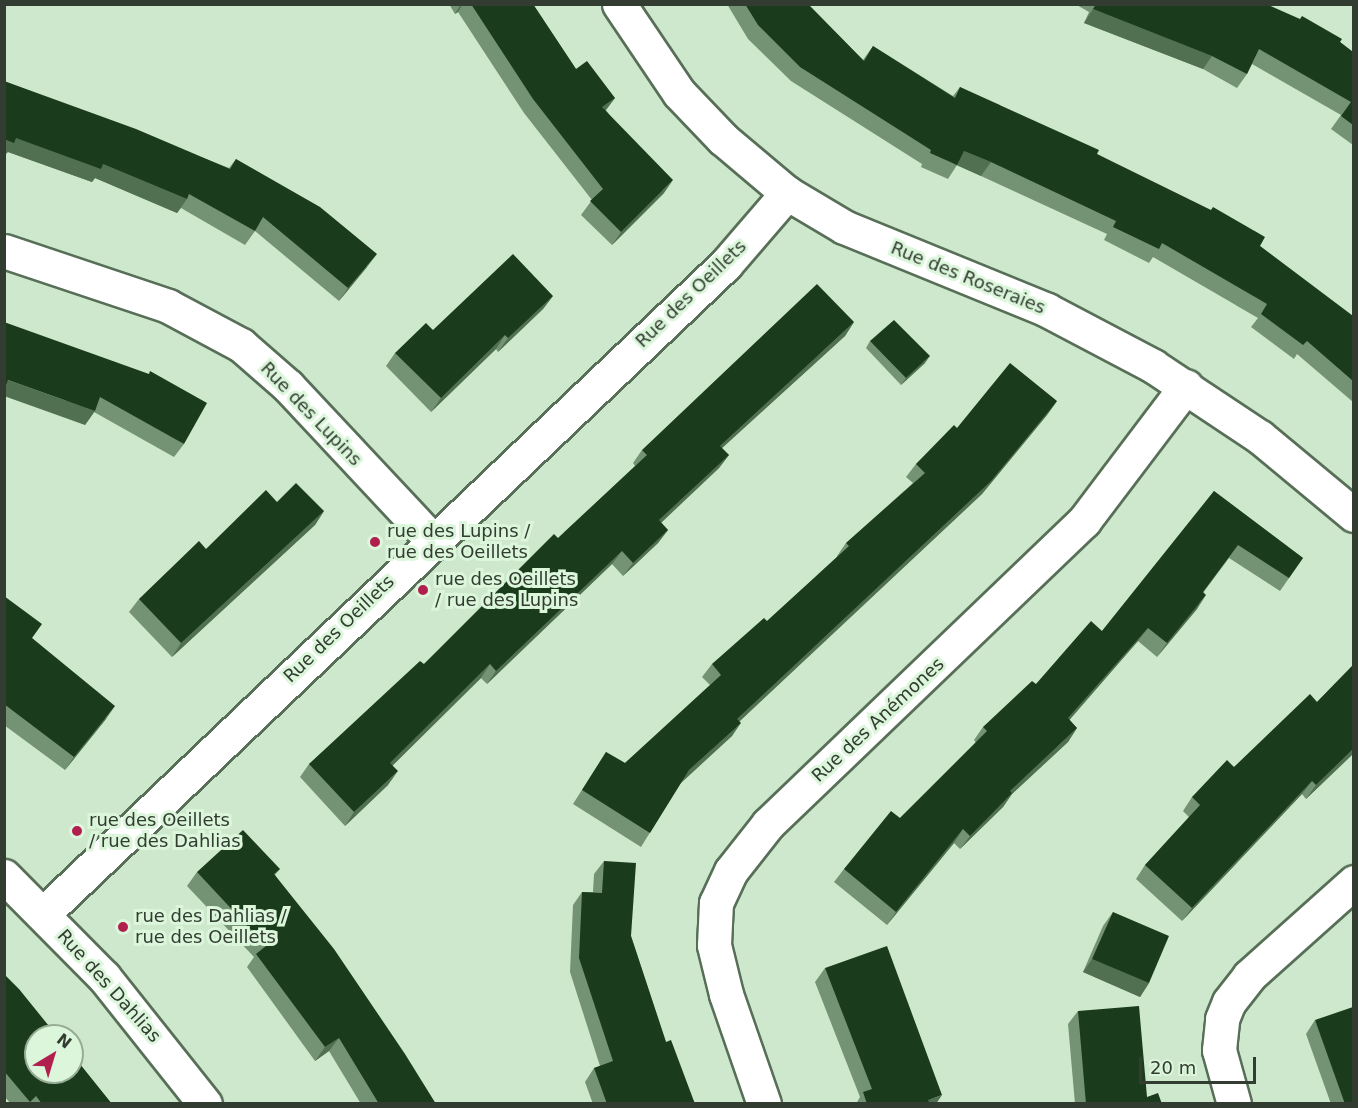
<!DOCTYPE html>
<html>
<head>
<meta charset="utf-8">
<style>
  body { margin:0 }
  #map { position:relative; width:1358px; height:1108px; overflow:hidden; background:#cee8cd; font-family:"DejaVu Sans",sans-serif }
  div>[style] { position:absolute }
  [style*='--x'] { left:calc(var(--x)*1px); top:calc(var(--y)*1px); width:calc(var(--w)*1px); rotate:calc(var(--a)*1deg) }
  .roads { filter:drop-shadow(2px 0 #576f57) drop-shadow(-2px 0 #576f57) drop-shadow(0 2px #576f57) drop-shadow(0 -2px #576f57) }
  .minor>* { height:33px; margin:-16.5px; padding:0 16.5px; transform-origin:16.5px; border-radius:16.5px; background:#fff }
  .wall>* { inset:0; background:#749274 }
  .shaded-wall>* { inset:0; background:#517051 }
  .building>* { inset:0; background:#1b3c1c }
  .dots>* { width:16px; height:16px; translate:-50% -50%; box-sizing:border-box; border:3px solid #dbf6da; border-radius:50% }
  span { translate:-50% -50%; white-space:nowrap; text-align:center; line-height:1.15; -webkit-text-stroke:6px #dbf6da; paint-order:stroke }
  .street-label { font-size:18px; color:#323c31 }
  .poi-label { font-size:18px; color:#323c31 }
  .left { translate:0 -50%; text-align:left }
  .frame { position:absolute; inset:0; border:6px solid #323c31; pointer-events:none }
  .north { position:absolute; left:24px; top:1024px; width:60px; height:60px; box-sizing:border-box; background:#dbf6da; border:2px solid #97ac96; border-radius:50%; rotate:38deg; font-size:16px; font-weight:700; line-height:24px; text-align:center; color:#323c31 }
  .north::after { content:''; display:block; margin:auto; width:21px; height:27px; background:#b01f4e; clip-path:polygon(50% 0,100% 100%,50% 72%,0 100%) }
  .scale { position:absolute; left:1139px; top:1057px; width:117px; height:27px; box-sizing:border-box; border:3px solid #323c31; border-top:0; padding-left:8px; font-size:18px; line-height:21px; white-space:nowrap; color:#323c31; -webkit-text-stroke:4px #dbf6da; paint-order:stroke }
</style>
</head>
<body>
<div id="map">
  <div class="roads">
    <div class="minor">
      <div style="--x:619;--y:4;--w:107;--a:56"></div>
      <div style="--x:679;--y:93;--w:64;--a:46.3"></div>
      <div style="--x:723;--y:139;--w:84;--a:40.2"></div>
      <div style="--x:787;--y:193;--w:66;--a:30.8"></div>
      <div style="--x:844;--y:227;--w:219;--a:22.2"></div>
      <div style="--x:1047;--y:310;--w:120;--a:27.8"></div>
      <div style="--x:1153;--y:366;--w:128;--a:33.6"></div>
      <div style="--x:1260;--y:437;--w:122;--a:39.7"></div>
      <div style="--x:4;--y:251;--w:173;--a:18.5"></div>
      <div style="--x:168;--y:306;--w:83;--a:28.1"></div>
      <div style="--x:241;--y:345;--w:62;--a:41.1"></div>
      <div style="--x:288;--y:386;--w:211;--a:46.9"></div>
      <div style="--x:4;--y:876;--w:142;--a:45.3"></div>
      <div style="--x:104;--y:977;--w:162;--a:51.5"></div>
      <div style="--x:43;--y:914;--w:943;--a:-43.58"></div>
      <div style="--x:726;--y:264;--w:94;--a:-49.3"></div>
      <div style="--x:764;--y:1104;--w:116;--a:-109.1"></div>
      <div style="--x:726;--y:994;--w:50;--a:-103.8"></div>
      <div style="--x:714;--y:945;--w:42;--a:-87.3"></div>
      <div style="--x:716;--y:903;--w:35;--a:-65"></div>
      <div style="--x:731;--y:871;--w:60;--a:-51.8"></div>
      <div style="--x:768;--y:824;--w:438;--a:-43.8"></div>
      <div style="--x:1084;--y:521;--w:169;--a:-52.9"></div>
      <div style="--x:1234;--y:1104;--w:56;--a:-105.5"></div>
      <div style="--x:1219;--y:1050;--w:31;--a:-84"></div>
      <div style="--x:1222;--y:1019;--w:18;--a:-68"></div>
      <div style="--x:1229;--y:1002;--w:33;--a:-52"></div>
      <div style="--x:1249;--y:976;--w:141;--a:-41.8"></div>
    </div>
  </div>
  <div class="wall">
    <div style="clip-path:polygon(449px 4px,533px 4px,576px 69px,615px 98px,606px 110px,664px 193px,612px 245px,581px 215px,592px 200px,524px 113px,458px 12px,455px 14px)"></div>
    <div style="clip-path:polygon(727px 4px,808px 4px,863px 60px,873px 46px,953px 96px,960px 87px,1097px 154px,1260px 246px,1353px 316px,1353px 402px,1297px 354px,1294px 359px,1251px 327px,1258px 318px,1153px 257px,1149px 263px,1104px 240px,1107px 234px,981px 176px,957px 165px,948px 179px,921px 167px,922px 164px,791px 81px,748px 39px)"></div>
    <div style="clip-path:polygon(1075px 4px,1266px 4px,1340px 42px,1353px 52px,1353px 145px,1331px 129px,1341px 115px,1252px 64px,1247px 74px,1237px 88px,1203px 69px,1084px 23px,1089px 12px)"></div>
    <div style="clip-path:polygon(4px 81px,229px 168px,236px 159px,367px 267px,339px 301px,255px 231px,245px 245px,181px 208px,177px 213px,95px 178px,92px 182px,8px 152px)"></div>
    <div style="clip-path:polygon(553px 296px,543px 309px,498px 352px,496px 349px,431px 412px,386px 366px,395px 353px,433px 330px)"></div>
    <div style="clip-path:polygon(4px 322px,184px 444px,174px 457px,94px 412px,85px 425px)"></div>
    <div style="clip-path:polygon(854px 322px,845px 336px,722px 448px,729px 455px,719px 468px,661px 523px,668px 530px,658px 543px,623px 576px,612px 564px,487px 684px,481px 678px,392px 766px,388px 785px,345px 826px,300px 777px,309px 764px,424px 664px,635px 466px,633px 463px,642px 450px)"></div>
    <div style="clip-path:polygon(870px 341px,925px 363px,901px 385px,866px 348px)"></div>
    <div style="clip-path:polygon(1057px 401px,1047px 415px,982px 494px,740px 721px,732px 736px,682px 781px,641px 847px,573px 804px,606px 752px,625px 763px,710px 685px,702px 677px,712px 664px,767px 621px,837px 557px,837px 556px,846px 543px,913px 483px,906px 477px,916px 464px,957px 428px)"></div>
    <div style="clip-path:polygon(1214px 491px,1303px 558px,1280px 591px,1229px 558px,1203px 593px,1197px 609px,1157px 657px,1138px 641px,1069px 720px,1077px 728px,1068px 742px,1012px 794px,1003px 807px,960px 849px,954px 843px,887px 925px,834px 882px,844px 869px,900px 818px,976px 743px,974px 740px,983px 727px,1102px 631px)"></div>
    <div style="clip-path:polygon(277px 502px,324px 511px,315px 525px,172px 657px,129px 612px,139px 599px,206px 549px)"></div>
    <div style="clip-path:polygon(4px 596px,32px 638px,106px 719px,65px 770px,4px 725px)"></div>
    <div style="clip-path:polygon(1353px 665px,1353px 754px,1306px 799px,1302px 794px,1182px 921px,1136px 879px,1145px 865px,1189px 817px,1183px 811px,1192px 797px,1234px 767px,1317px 702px)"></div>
    <div style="clip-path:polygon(604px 861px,631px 936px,666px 1042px,695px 1104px,593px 1104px,585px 1082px,594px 1068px,600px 1066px,570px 972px,573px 905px,582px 892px,593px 892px,594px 874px)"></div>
    <div style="clip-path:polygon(280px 869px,275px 875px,436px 1104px,361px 1104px,329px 1051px,315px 1061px,247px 967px,254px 957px,187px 886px,197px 872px)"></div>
    <div style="clip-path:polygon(1113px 912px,1149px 983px,1140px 997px,1083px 972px,1103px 926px)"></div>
    <div style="clip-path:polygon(825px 968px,936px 1104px,856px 1104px,860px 1097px,815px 982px)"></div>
    <div style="clip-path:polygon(4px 974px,112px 1104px,11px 1104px,4px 1096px)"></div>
    <div style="clip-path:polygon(1078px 1011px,1147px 1097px,1162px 1104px,1075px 1104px,1068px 1024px)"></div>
    <div style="clip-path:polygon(1315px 1020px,1353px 1104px,1331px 1104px,1306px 1034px)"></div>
  </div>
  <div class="shaded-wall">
    <div style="clip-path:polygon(461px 4px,463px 4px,458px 12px,455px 14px)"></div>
    <div style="clip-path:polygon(1093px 9px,1212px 56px,1203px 69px,1084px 23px)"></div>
    <div style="clip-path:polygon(615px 98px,605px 111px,602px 107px)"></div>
    <div style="clip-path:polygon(16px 138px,103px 164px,187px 199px,177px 213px,95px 178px,92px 182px,8px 152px,4px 156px,4px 139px)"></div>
    <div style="clip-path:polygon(964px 151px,991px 162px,981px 176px,954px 164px)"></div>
    <div style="clip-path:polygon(673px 180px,664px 193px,612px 245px,621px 232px)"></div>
    <div style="clip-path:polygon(377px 254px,367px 267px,339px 301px,348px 288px)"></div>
    <div style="clip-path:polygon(553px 296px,543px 309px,498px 352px,508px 338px)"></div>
    <div style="clip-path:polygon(854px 322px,845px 336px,710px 459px,720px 446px)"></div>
    <div style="clip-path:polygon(505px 335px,496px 349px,431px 412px,441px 398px)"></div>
    <div style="clip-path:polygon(930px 356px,925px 363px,901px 385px,906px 378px)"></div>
    <div style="clip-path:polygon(8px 380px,95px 411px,85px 425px,4px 396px,4px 385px)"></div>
    <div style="clip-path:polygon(1057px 401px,1047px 415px,982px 494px,728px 732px,737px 719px)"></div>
    <div style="clip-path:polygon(729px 455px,719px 468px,649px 534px,659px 520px)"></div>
    <div style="clip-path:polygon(324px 511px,315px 525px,172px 657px,181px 643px)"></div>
    <div style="clip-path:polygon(668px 530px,658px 543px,623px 576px,633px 563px)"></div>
    <div style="clip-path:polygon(622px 551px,612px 564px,487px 684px,496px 671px)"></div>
    <div style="clip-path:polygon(1206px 595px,1197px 609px,1157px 657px,1167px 643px)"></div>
    <div style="clip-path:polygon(1148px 628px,1138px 641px,1059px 732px,1068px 718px)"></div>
    <div style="clip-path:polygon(490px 664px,481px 678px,381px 777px,390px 763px)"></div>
    <div style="clip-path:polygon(115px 706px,106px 719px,65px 770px,74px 757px)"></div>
    <div style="clip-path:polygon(741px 723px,732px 736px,680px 784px,689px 770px)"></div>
    <div style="clip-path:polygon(1077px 728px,1068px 742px,1012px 794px,1003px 807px,960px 849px,970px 836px,1010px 791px)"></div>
    <div style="clip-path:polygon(1353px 749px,1353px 754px,1306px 799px,1316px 785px)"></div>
    <div style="clip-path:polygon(398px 771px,388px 785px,345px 826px,354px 812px)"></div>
    <div style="clip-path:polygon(1312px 781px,1302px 794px,1182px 921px,1192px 908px)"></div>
    <div style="clip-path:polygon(963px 829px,954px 843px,887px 925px,896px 912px)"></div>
    <div style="clip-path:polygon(1092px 959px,1149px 983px,1140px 997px,1083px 972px)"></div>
    <div style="clip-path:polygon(339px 1038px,329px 1051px,315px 1061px,325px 1047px)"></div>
    <div style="clip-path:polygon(942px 1095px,936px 1104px,926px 1104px,928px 1100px)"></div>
  </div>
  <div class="building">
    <div style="clip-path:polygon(471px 4px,533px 4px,576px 69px,587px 61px,615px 98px,602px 107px,673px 180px,621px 232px,590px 201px,603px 189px,533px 99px)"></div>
    <div style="clip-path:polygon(745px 4px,808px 4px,864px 61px,873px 46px,955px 98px,960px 87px,1099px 150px,1097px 154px,1211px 210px,1213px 207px,1265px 237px,1260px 246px,1353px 316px,1353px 381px,1307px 341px,1303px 345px,1261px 314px,1267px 304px,1162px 243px,1159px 249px,1113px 227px,1116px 221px,991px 162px,964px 151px,957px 165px,930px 153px,931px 150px,800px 67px,758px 25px)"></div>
    <div style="clip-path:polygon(1096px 4px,1266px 4px,1300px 19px,1302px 16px,1342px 39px,1340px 42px,1353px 52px,1353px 125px,1341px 116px,1351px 102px,1259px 49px,1247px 74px,1212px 56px,1093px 9px)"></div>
    <div style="clip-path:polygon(4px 81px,136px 129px,230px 169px,236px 159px,320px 207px,377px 254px,348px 288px,263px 217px,255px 231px,189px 194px,187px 199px,103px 164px,101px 169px,16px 138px,14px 143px,4px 139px)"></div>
    <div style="clip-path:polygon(513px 254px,553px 296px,508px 338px,505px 335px,441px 398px,395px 353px,426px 323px,433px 330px)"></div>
    <div style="clip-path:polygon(817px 284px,854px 322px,720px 446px,729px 455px,659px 520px,668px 530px,633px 563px,622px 551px,496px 671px,490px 664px,390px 763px,398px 771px,354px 812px,309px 764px,420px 661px,424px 664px,554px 534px,558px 538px,647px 455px,642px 450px)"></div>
    <div style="clip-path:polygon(894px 320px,930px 356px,906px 378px,870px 341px)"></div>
    <div style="clip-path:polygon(4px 322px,149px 374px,150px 371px,207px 403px,184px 444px,100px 397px,95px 411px,8px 380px,6px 385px,4px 385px)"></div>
    <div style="clip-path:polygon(1010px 363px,1057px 401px,991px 481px,737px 719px,741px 723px,689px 770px,650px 833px,582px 790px,606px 752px,625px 763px,721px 675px,712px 664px,764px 618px,767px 621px,849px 546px,846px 543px,925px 473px,916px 464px,954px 425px,957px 428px)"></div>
    <div style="clip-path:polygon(296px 483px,324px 511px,181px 643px,139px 599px,199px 541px,206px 549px,266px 490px,277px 502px)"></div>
    <div style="clip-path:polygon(1214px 491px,1303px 558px,1289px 578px,1238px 545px,1203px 592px,1206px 595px,1167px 643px,1148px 628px,1068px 718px,1077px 728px,1010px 791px,1012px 793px,970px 836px,963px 829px,896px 912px,844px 869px,891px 811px,900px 818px,987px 731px,983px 727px,1032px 681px,1036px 684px,1091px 621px,1102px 631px)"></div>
    <div style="clip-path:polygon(4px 596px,42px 624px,32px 638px,115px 706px,74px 757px,4px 704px)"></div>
    <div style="clip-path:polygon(1353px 665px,1353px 749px,1316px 785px,1312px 781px,1192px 908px,1145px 865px,1200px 805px,1192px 797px,1227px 760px,1234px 767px,1310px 694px,1317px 702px)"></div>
    <div style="clip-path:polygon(243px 830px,280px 869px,274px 874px,334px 949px,405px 1054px,436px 1104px,379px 1104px,339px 1038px,325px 1047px,256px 954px,266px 946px,197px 872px)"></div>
    <div style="clip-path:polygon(604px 861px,636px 863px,631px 936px,666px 1042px,671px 1040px,695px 1104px,607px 1104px,594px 1068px,613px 1061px,579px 958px,582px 892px,602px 893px)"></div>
    <div style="clip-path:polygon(1113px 912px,1169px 936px,1149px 983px,1092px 959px)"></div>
    <div style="clip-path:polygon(887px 946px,942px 1095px,928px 1100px,930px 1104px,867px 1104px,863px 1092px,872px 1089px,825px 968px)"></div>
    <div style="clip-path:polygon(4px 974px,19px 989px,57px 1036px,36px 1036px,36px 1072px,72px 1072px,72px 1054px,112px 1104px,42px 1104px,36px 1096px,30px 1102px,4px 1071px)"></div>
    <div style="clip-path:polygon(1139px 1006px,1147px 1097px,1158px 1093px,1162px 1104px,1086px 1104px,1078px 1011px)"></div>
    <div style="clip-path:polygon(1353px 1007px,1353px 1104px,1345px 1104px,1315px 1020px)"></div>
  </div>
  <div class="dots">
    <div style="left:375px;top:542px;background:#b01f4e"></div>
    <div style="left:423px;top:590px;background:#b01f4e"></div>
    <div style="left:77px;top:831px;background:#b01f4e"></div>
    <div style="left:123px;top:927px;background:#b01f4e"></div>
  </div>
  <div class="street-label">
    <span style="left:968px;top:278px;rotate:22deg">Rue des Roseraies</span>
    <span style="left:691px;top:294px;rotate:-44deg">Rue des Oeillets</span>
    <span style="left:311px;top:414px;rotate:46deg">Rue des Lupins</span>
    <span style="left:339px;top:629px;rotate:-44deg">Rue des Oeillets</span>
    <span style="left:878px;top:720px;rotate:-43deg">Rue des Anémones</span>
    <span style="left:109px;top:986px;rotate:48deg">Rue des Dahlias</span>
  </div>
  <div class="poi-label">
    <span class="left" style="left:387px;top:542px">rue des Lupins /<br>rue des Oeillets</span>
    <span class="left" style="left:435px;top:590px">rue des Oeillets<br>/ rue des Lupins</span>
    <span class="left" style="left:89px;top:831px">rue des Oeillets<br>/ rue des Dahlias</span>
    <span class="left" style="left:135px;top:927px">rue des Dahlias /<br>rue des Oeillets</span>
  </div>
  <div class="frame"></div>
  <div class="north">N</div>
  <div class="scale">20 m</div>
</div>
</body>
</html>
